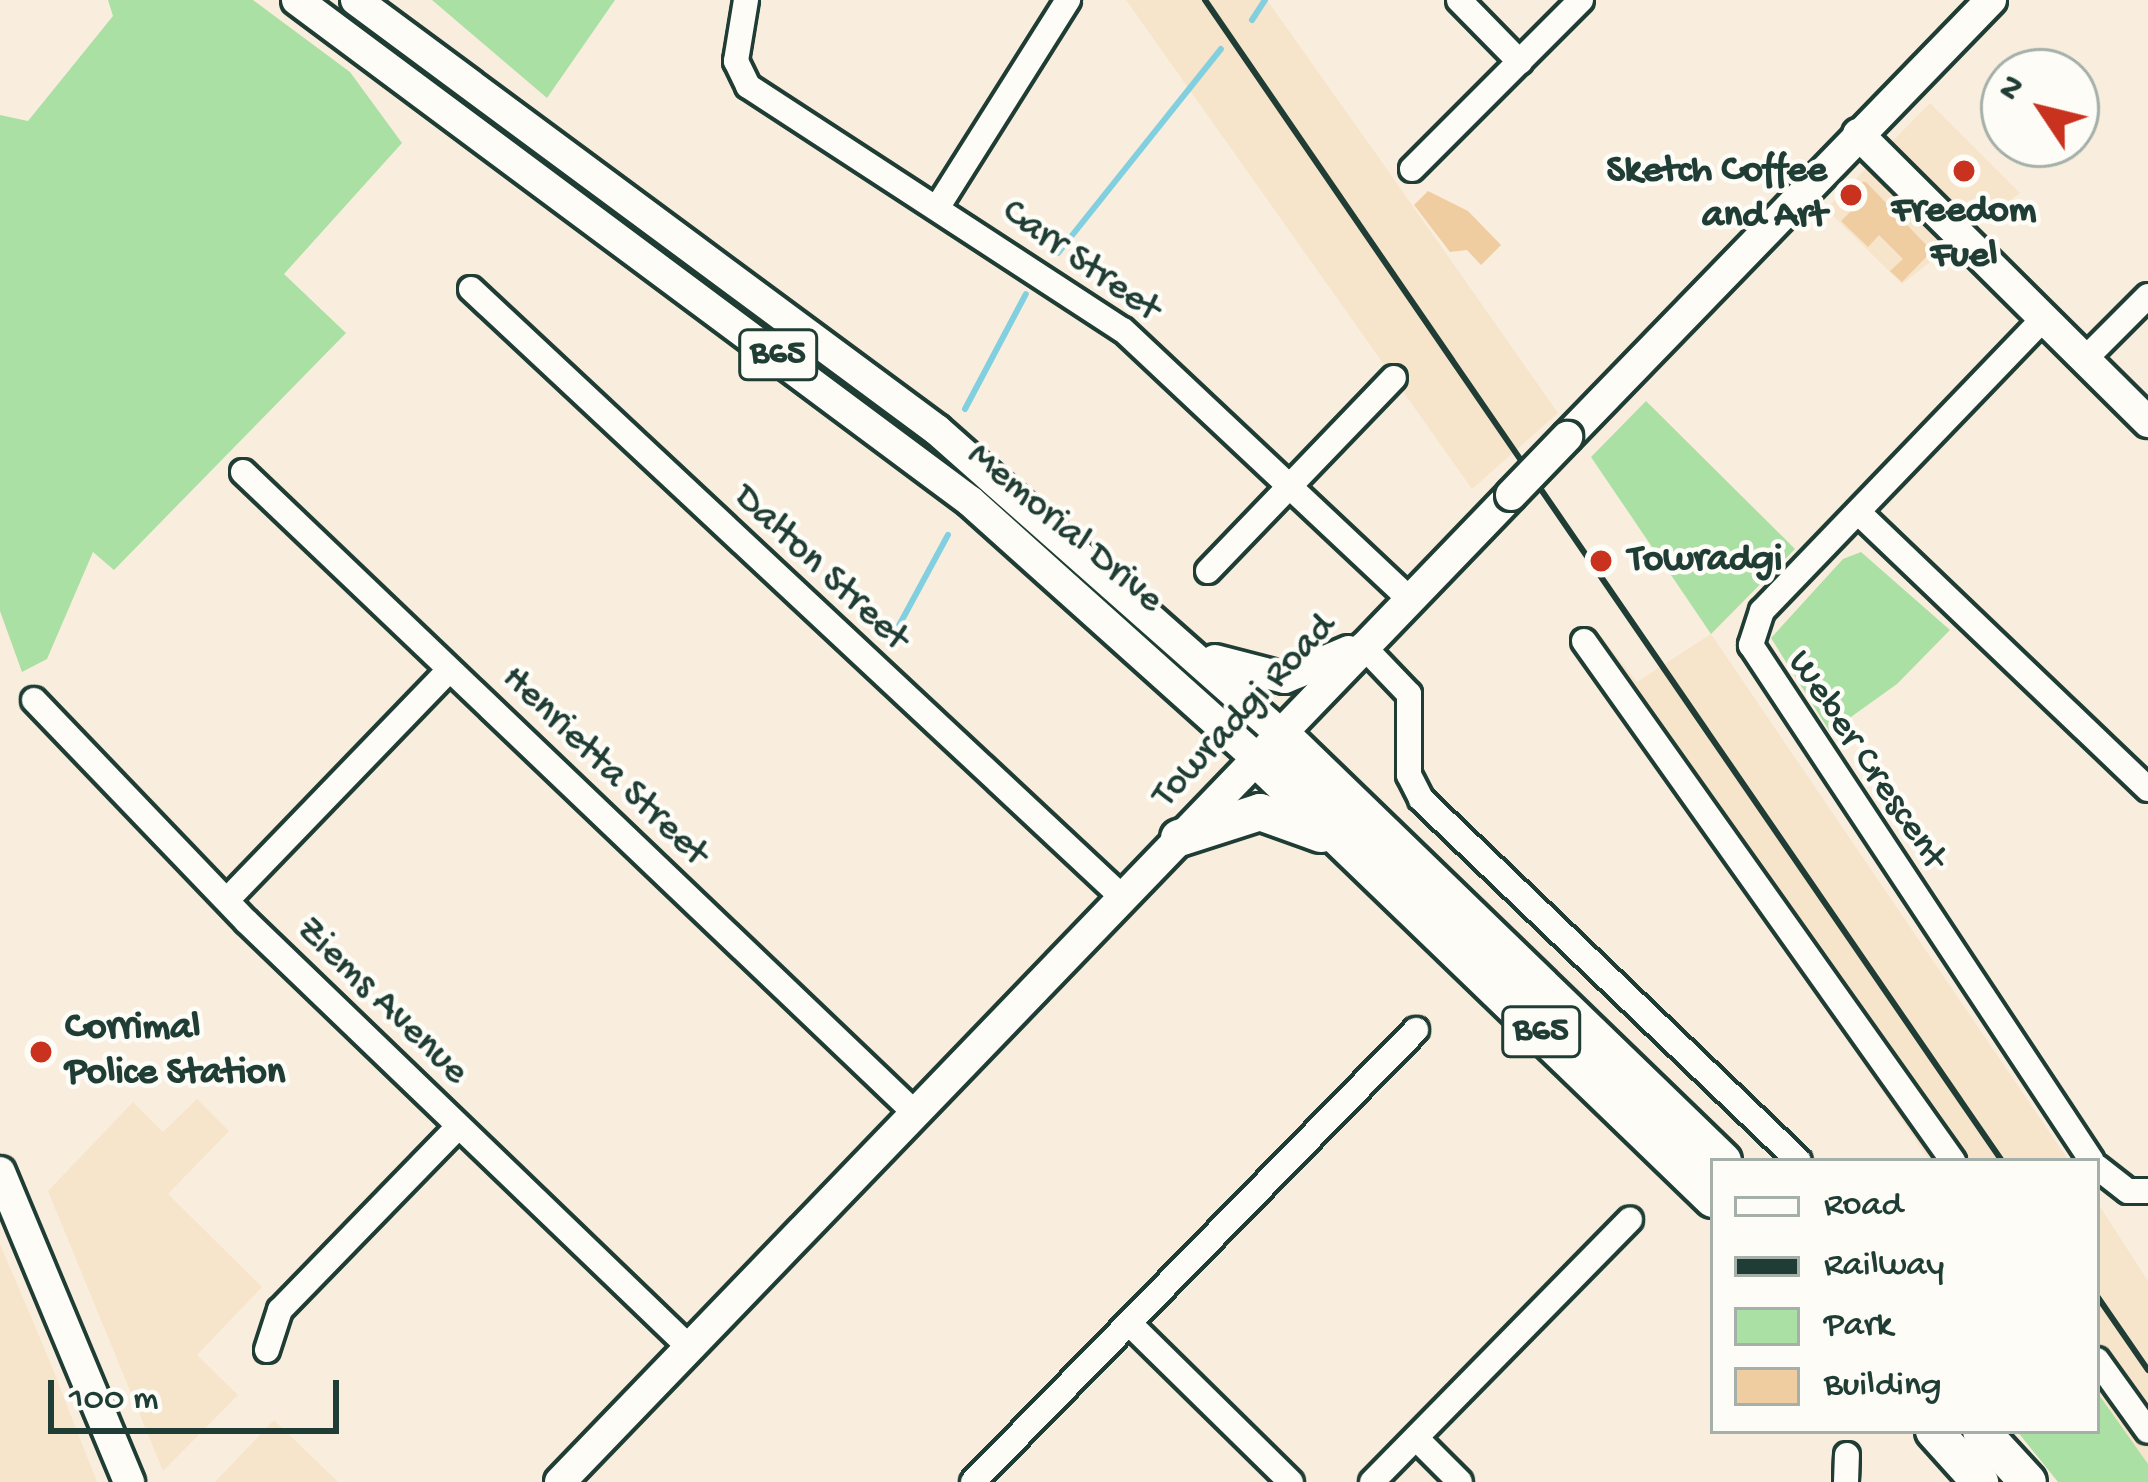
<!DOCTYPE html>
<html>
<head>
<meta charset="utf-8">
<style>
  body { margin:0 }
  #map { position:relative; width:2148px; height:1482px; overflow:hidden; background:#f9eedd; font-family:"Gochi Hand",sans-serif }
  div>[style] { position:absolute }
  [style*='--x'] { left:calc(var(--x)*1px); top:calc(var(--y)*1px); width:calc(var(--w)*1px); rotate:calc(var(--a)*1deg) }
  .built>* { inset:0; background:#f6e4cb }
  .green>* { inset:0; background:#aae0a4 }
  .stream>* { height:6px; margin:-3px; padding:0 3px; transform-origin:3px; border-radius:3px; background:#82d0df }
  .building>* { inset:0; background:#f0cca1 }
  .roads { filter:drop-shadow(3px 0 #1f3d34) drop-shadow(-3px 0 #1f3d34) drop-shadow(0 3px #1f3d34) drop-shadow(0 -3px #1f3d34) }
  .minor>* { height:24px; margin:-12px; padding:0 12px; transform-origin:12px; border-radius:12px; background:#fdfcf7 }
  .major>* { height:30px; margin:-15px; padding:0 15px; transform-origin:15px; border-radius:15px; background:#fdfcf7 }
  .highway>* { height:36px; margin:-18px; padding:0 18px; transform-origin:18px; border-radius:18px; background:#fdfcf7 }
  .rail>* { height:6px; margin:-3px; padding:0 3px; transform-origin:3px; border-radius:3px; background:#1f3d34 }
  .bridges { filter:drop-shadow(3px 0 #1f3d34) drop-shadow(-3px 0 #1f3d34) drop-shadow(0 3px #1f3d34) drop-shadow(0 -3px #1f3d34) }
  .major-bridge>* { height:30px; margin:-15px; padding:0 15px; transform-origin:15px; border-radius:15px; background:#fdfcf7 }
  .dots>* { width:33px; height:33px; translate:-50% -50%; box-sizing:border-box; border:6px solid #fdfcf7; border-radius:50% }
  span { translate:-50% -50%; white-space:nowrap; text-align:center; line-height:1.15; -webkit-text-stroke:9px #fdfcf7; paint-order:stroke }
  .shield-label span { padding:3px 9px; background:#fdfcf7; border:3px solid; border-radius:9px; -webkit-text-stroke-width:0 }
  .shield-label { font-size:36px; color:#1f3d34; font-weight:700 }
  .poi-label { font-size:39px; color:#1f3d34; font-weight:700 }
  .right { translate:-100% -50%; text-align:right }
  .left { translate:0 -50%; text-align:left }
  .street-label { font-size:39px; color:#1f3d34 }
  .legend { position:absolute; left:1710px; top:1158px; width:390px; height:276px; box-sizing:border-box; background:#fdfcf7; border:3px solid #a4b0a9; margin:0; padding:15px 21px; list-style:none; font-size:36px; color:#1f3d34 }
  .legend li { display:flex; align-items:center; gap:24px; height:60px }
  .legend b { width:60px; border:3px solid #a4b0a9 }
  .north { position:absolute; left:1980px; top:48px; width:120px; height:120px; box-sizing:border-box; background:#fdfcf7; border:3px solid #a4b0a9; border-radius:50%; rotate:305deg; font-size:33px; font-weight:700; line-height:48px; text-align:center; color:#1f3d34 }
  .north::after { content:''; display:block; margin:auto; width:42px; height:54px; background:#c8321e; clip-path:polygon(50% 0,100% 100%,50% 72%,0 100%) }
  .scale { position:absolute; left:48px; top:1380px; width:291px; height:54px; box-sizing:border-box; border:6px solid #1f3d34; border-top:0; padding-left:15px; font-size:36px; line-height:42px; white-space:nowrap; color:#1f3d34; -webkit-text-stroke:9px #fdfcf7; paint-order:stroke }
</style>
</head>
<body>
<div id="map">
  <div class="built">
    <div style="clip-path:polygon(1126px 0,1267px 0,1391px 175px,1558px 413px,1472px 489px)"></div>
    <div style="clip-path:polygon(1930px 103px,2020px 193px,1902px 284px,1826px 209px)"></div>
    <div style="clip-path:polygon(1593px 626px,1637px 682px,1711px 634px,2069px 1161px,1930px 1161px,1574px 639px)"></div>
    <div style="clip-path:polygon(197px 1099px,229px 1131px,168px 1194px,262px 1287px,197px 1355px,238px 1395px,163px 1471px,48px 1191px,133px 1102px,163px 1132px)"></div>
    <div style="clip-path:polygon(2097px 1202px,2148px 1281px,2148px 1464px,2097px 1392px)"></div>
    <div style="clip-path:polygon(0 1244px,46px 1352px,97px 1482px,0 1482px)"></div>
    <div style="clip-path:polygon(274px 1420px,338px 1482px,215px 1482px)"></div>
  </div>
  <div class="green">
    <div style="clip-path:polygon(108px 0,253px 0,350px 72px,402px 143px,284px 274px,346px 333px,114px 570px,93px 552px,47px 659px,22px 672px,0 611px,0 115px,28px 121px,113px 16px)"></div>
    <div style="clip-path:polygon(432px 0,615px 0,547px 98px)"></div>
    <div style="clip-path:polygon(1646px 401px,1795px 549px,1711px 634px,1591px 457px)"></div>
    <div style="clip-path:polygon(1861px 552px,1950px 630px,1897px 684px,1830px 732px,1771px 638px,1843px 559px)"></div>
    <div style="clip-path:polygon(2097px 1392px,2148px 1464px,2148px 1482px,2058px 1482px,2017px 1431px,2097px 1431px)"></div>
  </div>
  <div class="stream">
    <div style="--x:1252;--y:20;--w:24;--a:-57"></div>
    <div style="--x:1058;--y:253;--w:261;--a:-51.4"></div>
    <div style="--x:965;--y:409;--w:130;--a:-62.1"></div>
    <div style="--x:889;--y:644;--w:124;--a:-61.6"></div>
  </div>
  <div class="building">
    <div style="clip-path:polygon(1851px 182px,1866px 182px,1932px 251px,1902px 282px,1890px 271px,1903px 259px,1879px 235px,1868px 247px,1841px 221px,1853px 209px,1837px 196px)"></div>
    <div style="clip-path:polygon(1428px 191px,1468px 211px,1501px 245px,1481px 265px,1467px 250px,1450px 252px,1414px 205px)"></div>
  </div>
  <div class="roads">
    <div class="minor">
      <div style="--x:746;--y:0;--w:62;--a:99.3"></div>
      <div style="--x:736;--y:61;--w:28;--a:64"></div>
      <div style="--x:748;--y:86;--w:447;--a:33.1"></div>
      <div style="--x:1123;--y:330;--w:390;--a:43.2"></div>
      <div style="--x:1459;--y:0;--w:87;--a:45.5"></div>
      <div style="--x:1412;--y:169;--w:239;--a:-45"></div>
      <div style="--x:937;--y:208;--w:246;--a:-57.8"></div>
      <div style="--x:471;--y:289;--w:891;--a:43.04"></div>
      <div style="--x:2043;--y:319;--w:405;--a:133.9"></div>
      <div style="--x:1762;--y:611;--w:36;--a:108"></div>
      <div style="--x:1751;--y:645;--w:618;--a:56.54"></div>
      <div style="--x:2085;--y:359;--w:89;--a:-45"></div>
      <div style="--x:243;--y:472;--w:929;--a:43.65"></div>
      <div style="--x:1858;--y:512;--w:401;--a:43.7"></div>
      <div style="--x:1208;--y:571;--w:268;--a:-46.1"></div>
      <div style="--x:1584;--y:641;--w:638;--a:54.64"></div>
      <div style="--x:1362;--y:645;--w:68;--a:46.2"></div>
      <div style="--x:1409;--y:694;--w:81;--a:90"></div>
      <div style="--x:1409;--y:775;--w:27;--a:63"></div>
      <div style="--x:1421;--y:799;--w:523;--a:43.76"></div>
      <div style="--x:34;--y:700;--w:306;--a:46.2"></div>
      <div style="--x:246;--y:921;--w:615;--a:43.88"></div>
      <div style="--x:228;--y:899;--w:318;--a:-46"></div>
      <div style="--x:2097;--y:1167;--w:39;--a:38"></div>
      <div style="--x:2128;--y:1191;--w:20;--a:0"></div>
      <div style="--x:1129;--y:1323;--w:227;--a:44.5"></div>
      <div style="--x:267;--y:1350;--w:42;--a:-72"></div>
      <div style="--x:280;--y:1310;--w:255;--a:-45.8"></div>
      <div style="--x:2097;--y:1360;--w:87;--a:54.3"></div>
      <div style="--x:1416;--y:1438;--w:62;--a:45"></div>
      <div style="--x:973;--y:1482;--w:633;--a:-45.58"></div>
      <div style="--x:1372;--y:1482;--w:368;--a:-45.5"></div>
      <div style="--x:1846;--y:1482;--w:27;--a:-88"></div>
    </div>
    <div class="major">
      <div style="--x:297;--y:0;--w:839;--a:36.67"></div>
      <div style="--x:970;--y:501;--w:385;--a:41.9"></div>
      <div style="--x:356;--y:0;--w:723;--a:36.51"></div>
      <div style="--x:937;--y:430;--w:458;--a:41.5"></div>
      <div style="--x:1858;--y:134;--w:409;--a:44.8"></div>
      <div style="--x:1567;--y:437;--w:609;--a:-45.87"></div>
      <div style="--x:1215;--y:660;--w:72;--a:14.4"></div>
      <div style="--x:1285;--y:678;--w:69;--a:-22.9"></div>
      <div style="--x:0;--y:1172;--w:336;--a:67.4"></div>
      <div style="--x:560;--y:1482;--w:1371;--a:-46.06"></div>
    </div>
    <div class="highway">
      <div style="--x:1280;--y:733;--w:616;--a:44.01"></div>
      <div style="--x:1256;--y:758;--w:635;--a:43.98"></div>
      <div style="--x:1179;--y:838;--w:85;--a:-17.8"></div>
      <div style="--x:1260;--y:812;--w:65;--a:19.8"></div>
      <div style="--x:1934;--y:1431;--w:69;--a:48"></div>
      <div style="--x:1981;--y:1431;--w:69;--a:47.3"></div>
    </div>
  </div>
  <div class="rail">
    <div style="--x:1205;--y:0;--w:1408;--a:55.53"></div>
    <div style="--x:2097;--y:1296;--w:90;--a:55.4"></div>
  </div>
  <div class="bridges">
    <div class="major-bridge">
      <div style="--x:1511;--y:495;--w:81;--a:-46"></div>
    </div>
  </div>
  <div class="dots">
    <div style="left:1964px;top:171px;background:#c8321e"></div>
    <div style="left:1851px;top:195px;background:#c8321e"></div>
    <div style="left:1601px;top:561px;background:#c8321e"></div>
    <div style="left:41px;top:1052px;background:#c8321e"></div>
  </div>
  <div class="shield-label">
    <span style="left:778px;top:355px">B65</span>
    <span style="left:1541px;top:1032px">B65</span>
  </div>
  <div class="poi-label">
    <span class="right" style="left:1827px;top:195px">Sketch Coffee<br>and Art</span>
    <span style="left:1964px;top:235px">Freedom<br>Fuel</span>
    <span class="left" style="left:1628px;top:561px">Towradgi</span>
    <span class="left" style="left:65px;top:1052px">Corrimal<br>Police Station</span>
  </div>
  <div class="street-label">
    <span style="left:1080px;top:262px;rotate:35deg">Carr Street</span>
    <span style="left:1064px;top:529px;rotate:40deg">Memorial Drive</span>
    <span style="left:820px;top:569px;rotate:43deg">Dalton Street</span>
    <span style="left:1245px;top:712px;rotate:-47deg">Towradgi Road</span>
    <span style="left:1865px;top:761px;rotate:56deg">Weber Crescent</span>
    <span style="left:604px;top:767px;rotate:44deg">Henrietta Street</span>
    <span style="left:381px;top:1002px;rotate:44deg">Ziems Avenue</span>
  </div>
  <ul class="legend">
  <li><b style="height:15px;background:#fdfcf7"></b>Road</li>
  <li><b style="height:15px;background:#1f3d34"></b>Railway</li>
  <li><b style="height:33px;background:#aae0a4"></b>Park</li>
  <li><b style="height:33px;background:#f0cca1"></b>Building</li>
  </ul>
  <div class="north">N</div>
  <div class="scale">100 m</div>
</div>
</body>
</html>
